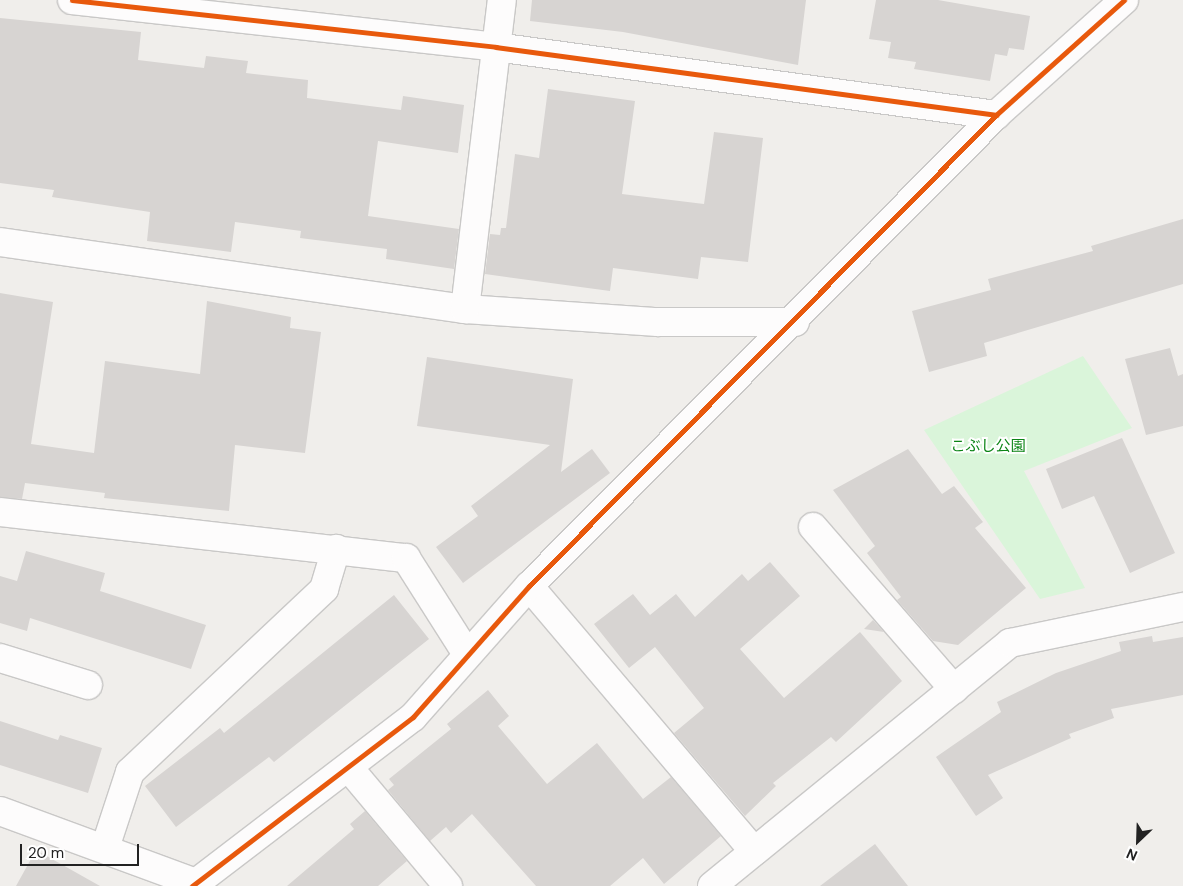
<!DOCTYPE html>
<html>
<head>
<meta charset="utf-8">
<style>
  body { margin:0 }
  #map { position:relative; width:1183px; height:886px; overflow:hidden; background:#f0eeeb; font-family:"DM Sans","Noto Sans JP",sans-serif }
  div>[style] { position:absolute }
  [style*='--x'] { left:calc(var(--x)*1px); top:calc(var(--y)*1px); width:calc(var(--w)*1px); rotate:calc(var(--a)*1deg) }
  .park>* { inset:0; background:#daf5da }
  .building>* { inset:0; background:#d7d4d2 }
  .roads { filter:drop-shadow(1px 0 #c9c8c7) drop-shadow(-1px 0 #c9c8c7) drop-shadow(0 1px #c9c8c7) drop-shadow(0 -1px #c9c8c7) }
  .minor>* { height:28px; margin:-14px; padding:0 14px; transform-origin:14px; border-radius:14px; background:#fdfcfc }
  .cycleway>* { height:5px; margin:-2.5px; padding:0 2.5px; transform-origin:2.5px; border-radius:2.5px; background:#e8590c }
  span { translate:-50% -50%; white-space:nowrap; text-align:center; line-height:1.15; -webkit-text-stroke:4px #fff; paint-order:stroke }
  .park-label { font-size:15px; color:#0c8416 }
  .north { position:absolute; left:1113px; top:816px; width:50px; height:50px; -webkit-text-stroke:4px #fff; paint-order:stroke; rotate:204deg; font-size:14px; font-weight:700; line-height:20px; text-align:center; color:#222 }
  .north::after { content:''; display:block; margin:auto; width:18px; height:22px; background:#222; clip-path:polygon(50% 0,100% 100%,50% 72%,0 100%) }
  .scale { position:absolute; left:20px; top:844px; width:119px; height:22px; box-sizing:border-box; border:2px solid #222; border-top:0; padding-left:6px; font-size:15px; line-height:18px; white-space:nowrap; color:#222; -webkit-text-stroke:4px #fff; paint-order:stroke }
</style>
</head>
<body>
<div id="map">
  <div class="park">
    <div style="clip-path:polygon(1083px 356px,1132px 428px,1024px 471px,1085px 588px,1040px 599px,924px 430px)"></div>
  </div>
  <div class="building">
    <div style="clip-path:polygon(532px 0,806px 0,798px 65px,623px 32px,530px 21px)"></div>
    <div style="clip-path:polygon(876px 0,938px 0,1030px 16px,1024px 50px,1009px 48px,1007px 56px,995px 54px,990px 81px,914px 69px,916px 62px,888px 58px,891px 42px,869px 39px)"></div>
    <div style="clip-path:polygon(0 18px,141px 32px,138px 60px,204px 68px,206px 56px,248px 61px,246px 73px,308px 80px,307px 98px,401px 110px,403px 96px,464px 105px,458px 153px,378px 141px,368px 216px,459px 229px,454px 269px,386px 259px,387px 249px,300px 238px,301px 231px,235px 222px,231px 252px,147px 241px,150px 212px,52px 197px,54px 190px,0 183px)"></div>
    <div style="clip-path:polygon(548px 89px,635px 101px,622px 194px,704px 204px,714px 132px,763px 138px,748px 262px,701px 257px,698px 279px,613px 268px,610px 291px,485px 274px,490px 234px,500px 235px,501px 228px,506px 228px,515px 154px,539px 158px)"></div>
    <div style="clip-path:polygon(1183px 219px,1183px 284px,984px 343px,987px 356px,929px 372px,912px 311px,991px 290px,988px 279px,1093px 251px,1091px 246px)"></div>
    <div style="clip-path:polygon(0 293px,53px 302px,31px 444px,94px 453px,105px 361px,200px 374px,207px 301px,291px 317px,290px 328px,321px 332px,305px 453px,235px 445px,229px 511px,104px 498px,105px 493px,25px 483px,22px 499px,0 497px)"></div>
    <div style="clip-path:polygon(1170px 348px,1178px 376px,1183px 374px,1183px 426px,1146px 435px,1125px 359px)"></div>
    <div style="clip-path:polygon(427px 357px,573px 379px,561px 472px,592px 449px,610px 473px,463px 583px,436px 547px,478px 516px,471px 506px,550px 445px,417px 426px)"></div>
    <div style="clip-path:polygon(1122px 438px,1175px 553px,1130px 573px,1094px 496px,1062px 509px,1046px 469px)"></div>
    <div style="clip-path:polygon(908px 449px,942px 494px,954px 486px,983px 522px,975px 528px,1026px 588px,958px 645px,933px 641px,897px 600px,901px 597px,867px 553px,875px 546px,833px 490px)"></div>
    <div style="clip-path:polygon(26px 551px,105px 573px,100px 591px,206px 625px,191px 669px,30px 618px,27px 631px,0 623px,0 576px,17px 581px)"></div>
    <div style="clip-path:polygon(770px 562px,800px 596px,740px 649px,784px 698px,860px 632px,902px 681px,836px 742px,831px 737px,773px 783px,776px 786px,745px 816px,674px 733px,704px 708px,655px 647px,629px 668px,594px 624px,633px 594px,650px 615px,676px 594px,695px 617px,742px 574px,748px 581px)"></div>
    <div style="clip-path:polygon(394px 595px,429px 639px,274px 762px,269px 757px,176px 827px,145px 786px,220px 728px,224px 733px)"></div>
    <div style="clip-path:polygon(873px 620px,884px 632px,864px 629px)"></div>
    <div style="clip-path:polygon(1152px 636px,1153px 642px,1183px 637px,1183px 695px,1111px 709px,1114px 718px,1069px 734px,1071px 738px,988px 775px,1003px 798px,976px 816px,936px 757px,1001px 712px,997px 702px,1056px 673px,1121px 651px,1119px 642px)"></div>
    <div style="clip-path:polygon(488px 690px,509px 716px,498px 726px,547px 784px,597px 743px,643px 799px,671px 777px,721px 836px,664px 884px,643px 858px,610px 886px,536px 886px,472px 814px,451px 833px,446px 827px,430px 841px,388px 790px,394px 785px,389px 779px,451px 729px,447px 724px)"></div>
    <div style="clip-path:polygon(0 721px,58px 740px,60px 735px,102px 748px,88px 793px,0 765px)"></div>
    <div style="clip-path:polygon(365px 811px,407px 861px,378px 886px,287px 886px,354px 829px,350px 824px)"></div>
    <div style="clip-path:polygon(875px 844px,908px 886px,820px 886px)"></div>
    <div style="clip-path:polygon(36px 850px,100px 886px,16px 886px)"></div>
  </div>
  <div class="roads">
    <div class="minor">
      <div style="--x:72;--y:0;--w:427;--a:6.3"></div>
      <div style="--x:496;--y:47;--w:505;--a:7.74"></div>
      <div style="--x:0;--y:242;--w:470;--a:8.2"></div>
      <div style="--x:465;--y:309;--w:193;--a:3.9"></div>
      <div style="--x:658;--y:322;--w:137;--a:0"></div>
      <div style="--x:465;--y:309;--w:311;--a:-83.2"></div>
      <div style="--x:0;--y:512;--w:409;--a:6.5"></div>
      <div style="--x:406;--y:558;--w:114;--a:57.6"></div>
      <div style="--x:813;--y:527;--w:215;--a:49"></div>
      <div style="--x:529;--y:586;--w:348;--a:49.7"></div>
      <div style="--x:0;--y:658;--w:92;--a:17.1"></div>
      <div style="--x:349;--y:768;--w:154;--a:50"></div>
      <div style="--x:0;--y:811;--w:209;--a:20.2"></div>
      <div style="--x:105;--y:848;--w:80;--a:-71.8"></div>
      <div style="--x:130;--y:772;--w:267;--a:-43.3"></div>
      <div style="--x:324;--y:589;--w:42;--a:-73.3"></div>
      <div style="--x:192;--y:886;--w:278;--a:-37.4"></div>
      <div style="--x:413;--y:717;--w:175;--a:-48.5"></div>
      <div style="--x:529;--y:586;--w:663;--a:-45.24"></div>
      <div style="--x:996;--y:115;--w:172;--a:-41.9"></div>
      <div style="--x:712;--y:886;--w:385;--a:-39.2"></div>
      <div style="--x:1010;--y:643;--w:177;--a:-11.8"></div>
    </div>
  </div>
  <div class="cycleway">
    <div style="--x:72;--y:0;--w:427;--a:6.3"></div>
    <div style="--x:496;--y:47;--w:505;--a:7.74"></div>
    <div style="--x:192;--y:886;--w:278;--a:-37.4"></div>
    <div style="--x:413;--y:717;--w:175;--a:-48.5"></div>
    <div style="--x:529;--y:586;--w:663;--a:-45.24"></div>
    <div style="--x:996;--y:115;--w:172;--a:-41.9"></div>
  </div>
  <div class="park-label">
    <span style="left:988px;top:447px">こぶし公園</span>
  </div>
  <div class="north">N</div>
  <div class="scale">20 m</div>
</div>
</body>
</html>
